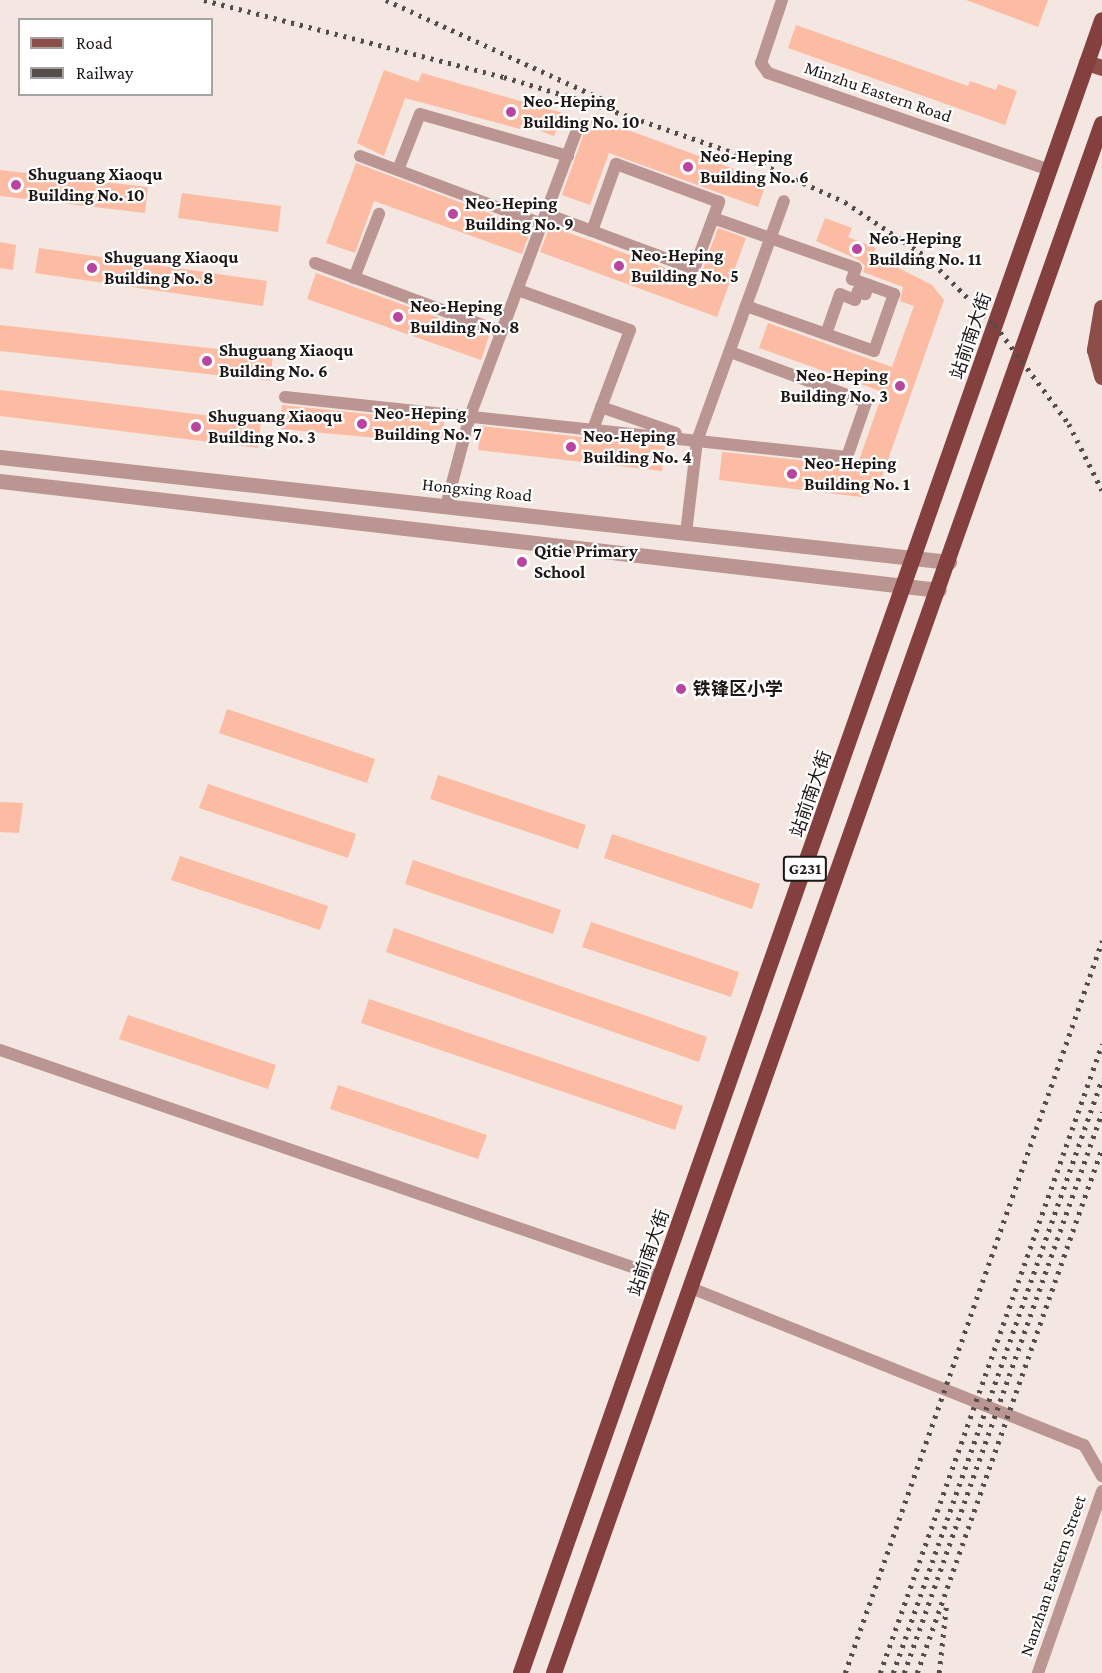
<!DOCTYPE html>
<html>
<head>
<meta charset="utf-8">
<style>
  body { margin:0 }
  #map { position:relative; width:1102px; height:1673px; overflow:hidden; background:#f4e6e0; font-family:"Crimson Pro","Noto Sans SC",serif }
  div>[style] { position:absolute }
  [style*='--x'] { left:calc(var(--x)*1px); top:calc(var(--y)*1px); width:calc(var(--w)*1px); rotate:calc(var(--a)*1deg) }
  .building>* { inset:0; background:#fbbca3 }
  .minor>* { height:12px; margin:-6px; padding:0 6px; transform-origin:6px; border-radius:6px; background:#ba9591 }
  .tertiary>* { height:15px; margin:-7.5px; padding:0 7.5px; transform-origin:7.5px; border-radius:7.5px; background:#ba9591 }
  .primary>* { height:16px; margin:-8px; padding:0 8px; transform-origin:8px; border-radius:8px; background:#8d4e4a }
  .trunk>* { height:16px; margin:-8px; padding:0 8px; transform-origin:8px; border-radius:8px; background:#84403e }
  .rail>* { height:4.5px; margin-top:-2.25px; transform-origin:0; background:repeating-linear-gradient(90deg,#554d4a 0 3px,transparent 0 9px) }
  .dots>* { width:16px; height:16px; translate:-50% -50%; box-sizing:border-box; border:3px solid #fff; border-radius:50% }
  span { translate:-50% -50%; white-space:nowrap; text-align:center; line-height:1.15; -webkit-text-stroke:4.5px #fff; paint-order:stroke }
  .shield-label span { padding:2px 4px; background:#fff; border:2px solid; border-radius:4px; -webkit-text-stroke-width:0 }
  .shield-label { font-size:16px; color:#1d1816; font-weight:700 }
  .street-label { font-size:18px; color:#1d1816 }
  .poi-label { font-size:18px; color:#1d1816; font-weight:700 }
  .left { translate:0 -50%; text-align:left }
  .right { translate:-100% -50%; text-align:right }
  .legend { position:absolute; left:18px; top:18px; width:195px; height:78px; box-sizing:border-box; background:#fff; border:2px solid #a5a3a2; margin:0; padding:8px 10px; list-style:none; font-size:18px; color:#1d1816 }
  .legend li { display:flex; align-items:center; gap:12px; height:30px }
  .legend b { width:30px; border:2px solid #a5a3a2 }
</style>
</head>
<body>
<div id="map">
  <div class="building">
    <div style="clip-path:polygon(966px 0,1048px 0,1038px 27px)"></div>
    <div style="clip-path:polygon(796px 25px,968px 86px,970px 81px,996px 90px,998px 84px,1017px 91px,1005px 125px,788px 48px)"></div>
    <div style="clip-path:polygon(384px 70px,418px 82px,422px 73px,563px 113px,554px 136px,522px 124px,520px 129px,405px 98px,384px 156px,357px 143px)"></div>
    <div style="clip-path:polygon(590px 116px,767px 181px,758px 207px,609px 153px,590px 205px,562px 195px)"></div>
    <div style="clip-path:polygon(356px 163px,531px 229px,522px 254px,374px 201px,355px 253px,326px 243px)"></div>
    <div style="clip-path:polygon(0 170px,148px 187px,145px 213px,0 196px)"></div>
    <div style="clip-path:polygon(182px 193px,281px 206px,278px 232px,178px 218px)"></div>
    <div style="clip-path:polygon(825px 218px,852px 228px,848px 237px,876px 248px,873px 255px,932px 285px,944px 300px,877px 491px,861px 497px,719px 480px,722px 452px,857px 466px,883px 392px,759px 348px,768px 323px,892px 367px,914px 306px,900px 301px,903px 287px,863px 272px,865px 266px,859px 260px,816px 241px)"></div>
    <div style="clip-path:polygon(550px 226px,699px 280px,718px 228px,746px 238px,717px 317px,540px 252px)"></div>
    <div style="clip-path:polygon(0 242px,16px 245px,13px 270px,0 268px)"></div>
    <div style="clip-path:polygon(39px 248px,267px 281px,263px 306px,35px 273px)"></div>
    <div style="clip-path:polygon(316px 273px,489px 336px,481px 360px,307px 299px)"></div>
    <div style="clip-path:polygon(0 325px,273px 355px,270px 381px,0 351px)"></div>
    <div style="clip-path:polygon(0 390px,261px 422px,258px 448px,0 416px)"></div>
    <div style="clip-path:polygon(282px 405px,444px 422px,442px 444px,280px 429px)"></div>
    <div style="clip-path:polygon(481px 426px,665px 446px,662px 471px,478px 450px)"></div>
    <div style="clip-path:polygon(227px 709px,375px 759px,367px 783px,219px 733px)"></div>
    <div style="clip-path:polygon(438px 775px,586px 825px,578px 849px,430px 799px)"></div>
    <div style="clip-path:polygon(208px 784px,356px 834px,348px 858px,199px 808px)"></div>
    <div style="clip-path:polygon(0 802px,23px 803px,19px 833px,0 832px)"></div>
    <div style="clip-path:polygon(612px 834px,760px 884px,752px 909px,604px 858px)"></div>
    <div style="clip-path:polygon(180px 856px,328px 906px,320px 930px,171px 880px)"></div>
    <div style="clip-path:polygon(413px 860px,561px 910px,553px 934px,405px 884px)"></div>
    <div style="clip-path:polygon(591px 922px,739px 972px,731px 997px,582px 947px)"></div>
    <div style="clip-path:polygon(394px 928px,707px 1037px,699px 1062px,386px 952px)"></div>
    <div style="clip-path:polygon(369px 999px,683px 1106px,675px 1130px,361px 1023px)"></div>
    <div style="clip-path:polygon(128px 1015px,276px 1065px,268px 1089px,119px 1039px)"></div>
    <div style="clip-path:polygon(338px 1085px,487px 1135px,478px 1159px,330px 1109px)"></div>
  </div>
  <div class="minor">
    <div style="--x:782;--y:0;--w:66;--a:108.4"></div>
    <div style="--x:761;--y:63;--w:12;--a:55"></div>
    <div style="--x:768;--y:73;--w:298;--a:19"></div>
    <div style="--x:360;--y:156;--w:194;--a:20.5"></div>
    <div style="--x:398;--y:170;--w:60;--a:-68.6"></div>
    <div style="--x:420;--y:114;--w:154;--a:15.8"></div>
    <div style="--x:546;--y:214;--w:49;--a:20.3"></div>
    <div style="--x:592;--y:231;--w:109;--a:20.4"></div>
    <div style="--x:694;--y:269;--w:72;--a:-69.5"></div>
    <div style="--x:719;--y:202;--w:110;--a:-159.7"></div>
    <div style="--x:616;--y:164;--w:71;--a:109.7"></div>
    <div style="--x:713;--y:218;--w:151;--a:19.3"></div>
    <div style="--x:856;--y:268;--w:12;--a:110"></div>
    <div style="--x:852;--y:279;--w:45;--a:19.7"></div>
    <div style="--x:894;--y:294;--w:60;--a:109.3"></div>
    <div style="--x:874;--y:351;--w:136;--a:-160.6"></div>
    <div style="--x:315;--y:263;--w:199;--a:20.3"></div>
    <div style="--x:354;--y:278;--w:69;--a:-68.7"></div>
    <div style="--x:518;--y:290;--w:119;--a:19.7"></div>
    <div style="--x:630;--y:330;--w:106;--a:110.5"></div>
    <div style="--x:826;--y:334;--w:42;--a:-70.7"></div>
    <div style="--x:840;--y:294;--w:16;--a:22"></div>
    <div style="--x:855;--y:300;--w:9;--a:-72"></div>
    <div style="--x:858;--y:291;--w:8;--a:23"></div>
    <div style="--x:865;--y:294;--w:10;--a:-66"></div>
    <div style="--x:285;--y:397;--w:565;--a:6.09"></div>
    <div style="--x:847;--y:457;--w:58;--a:-70.9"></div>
    <div style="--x:866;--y:402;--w:145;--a:-159.8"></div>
    <div style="--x:601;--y:407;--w:79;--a:19.1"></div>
    <div style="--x:446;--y:506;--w:93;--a:-75.1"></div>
    <div style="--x:470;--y:416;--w:311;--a:-69.5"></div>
    <div style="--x:686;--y:533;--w:93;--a:-83.2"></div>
    <div style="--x:697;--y:441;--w:255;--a:-70.1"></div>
    <div style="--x:0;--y:1050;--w:699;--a:18.95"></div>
    <div style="--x:691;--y:1288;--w:423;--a:21.8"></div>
    <div style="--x:1084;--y:1445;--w:36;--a:60"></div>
    <div style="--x:1038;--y:1673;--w:193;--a:-70.6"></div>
  </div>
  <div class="tertiary">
    <div style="--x:0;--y:457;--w:955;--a:6.31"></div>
    <div style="--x:0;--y:481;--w:945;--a:6.62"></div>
  </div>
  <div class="primary">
    <div style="--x:1087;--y:63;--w:16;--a:18"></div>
    <div style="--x:1102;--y:308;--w:43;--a:99.5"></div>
    <div style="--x:1095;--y:350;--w:28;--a:75"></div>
  </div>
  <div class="trunk">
    <div style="--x:521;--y:1673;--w:1752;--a:-70.63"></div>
    <div style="--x:554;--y:1673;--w:1643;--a:-70.52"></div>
  </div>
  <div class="rail">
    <div style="--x:204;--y:0;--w:310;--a:14.4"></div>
    <div style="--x:504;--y:77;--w:90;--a:16.8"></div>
    <div style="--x:590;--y:103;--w:165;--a:19.1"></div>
    <div style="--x:746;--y:157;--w:109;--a:24.4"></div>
    <div style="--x:845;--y:202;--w:99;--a:33.9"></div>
    <div style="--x:927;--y:257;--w:96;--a:45"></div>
    <div style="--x:995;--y:325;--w:124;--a:53.2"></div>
    <div style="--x:1069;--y:424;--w:74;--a:63.4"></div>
    <div style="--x:386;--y:0;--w:243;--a:24.6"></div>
    <div style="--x:845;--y:1673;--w:776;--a:-70.65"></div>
    <div style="--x:880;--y:1673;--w:667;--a:-70.56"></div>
    <div style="--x:893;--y:1673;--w:630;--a:-70.62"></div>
    <div style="--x:904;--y:1673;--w:595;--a:-70.56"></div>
    <div style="--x:917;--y:1673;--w:557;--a:-70.59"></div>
    <div style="--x:939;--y:1673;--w:66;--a:-83.9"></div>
  </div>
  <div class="dots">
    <div style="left:511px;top:112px;background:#b8459f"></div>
    <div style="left:688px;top:167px;background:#b8459f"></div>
    <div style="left:16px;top:185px;background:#b8459f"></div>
    <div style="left:453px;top:214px;background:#b8459f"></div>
    <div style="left:857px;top:249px;background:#b8459f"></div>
    <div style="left:619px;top:266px;background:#b8459f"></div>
    <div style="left:92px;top:268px;background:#b8459f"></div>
    <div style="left:398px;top:317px;background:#b8459f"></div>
    <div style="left:207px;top:361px;background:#b8459f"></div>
    <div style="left:900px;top:386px;background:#b8459f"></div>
    <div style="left:362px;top:424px;background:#b8459f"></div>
    <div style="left:196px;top:427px;background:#b8459f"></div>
    <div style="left:571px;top:447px;background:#b8459f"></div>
    <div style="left:792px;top:474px;background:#b8459f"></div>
    <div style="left:522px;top:562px;background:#b8459f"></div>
    <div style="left:681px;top:689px;background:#b8459f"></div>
  </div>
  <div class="shield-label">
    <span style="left:805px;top:869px">G231</span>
  </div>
  <div class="street-label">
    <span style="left:878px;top:92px;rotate:19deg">Minzhu Eastern Road</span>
    <span style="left:971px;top:336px;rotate:-71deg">站前南大街</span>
    <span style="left:477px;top:490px;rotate:6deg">Hongxing Road</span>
    <span style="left:811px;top:794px;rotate:-71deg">站前南大街</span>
    <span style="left:649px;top:1253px;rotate:-71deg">站前南大街</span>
    <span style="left:1053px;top:1576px;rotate:-71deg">Nanzhan Eastern Street</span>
  </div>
  <div class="poi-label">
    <span class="left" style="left:523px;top:112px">Neo-Heping<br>Building No. 10</span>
    <span class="left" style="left:700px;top:167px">Neo-Heping<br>Building No. 6</span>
    <span class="left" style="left:28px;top:185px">Shuguang Xiaoqu<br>Building No. 10</span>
    <span class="left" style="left:465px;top:214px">Neo-Heping<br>Building No. 9</span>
    <span class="left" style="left:869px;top:249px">Neo-Heping<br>Building No. 11</span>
    <span class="left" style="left:631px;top:266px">Neo-Heping<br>Building No. 5</span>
    <span class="left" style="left:104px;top:268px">Shuguang Xiaoqu<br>Building No. 8</span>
    <span class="left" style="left:410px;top:317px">Neo-Heping<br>Building No. 8</span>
    <span class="left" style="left:219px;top:361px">Shuguang Xiaoqu<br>Building No. 6</span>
    <span class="right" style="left:888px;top:386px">Neo-Heping<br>Building No. 3</span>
    <span class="left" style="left:374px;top:424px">Neo-Heping<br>Building No. 7</span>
    <span class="left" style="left:208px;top:427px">Shuguang Xiaoqu<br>Building No. 3</span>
    <span class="left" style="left:583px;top:447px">Neo-Heping<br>Building No. 4</span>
    <span class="left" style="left:804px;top:474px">Neo-Heping<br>Building No. 1</span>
    <span class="left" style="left:534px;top:562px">Qitie Primary<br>School</span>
    <span class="left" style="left:693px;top:689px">铁锋区小学</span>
  </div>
  <ul class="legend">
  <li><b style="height:8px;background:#8d4e4a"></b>Road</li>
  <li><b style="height:8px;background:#554d4a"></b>Railway</li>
  </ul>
</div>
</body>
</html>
